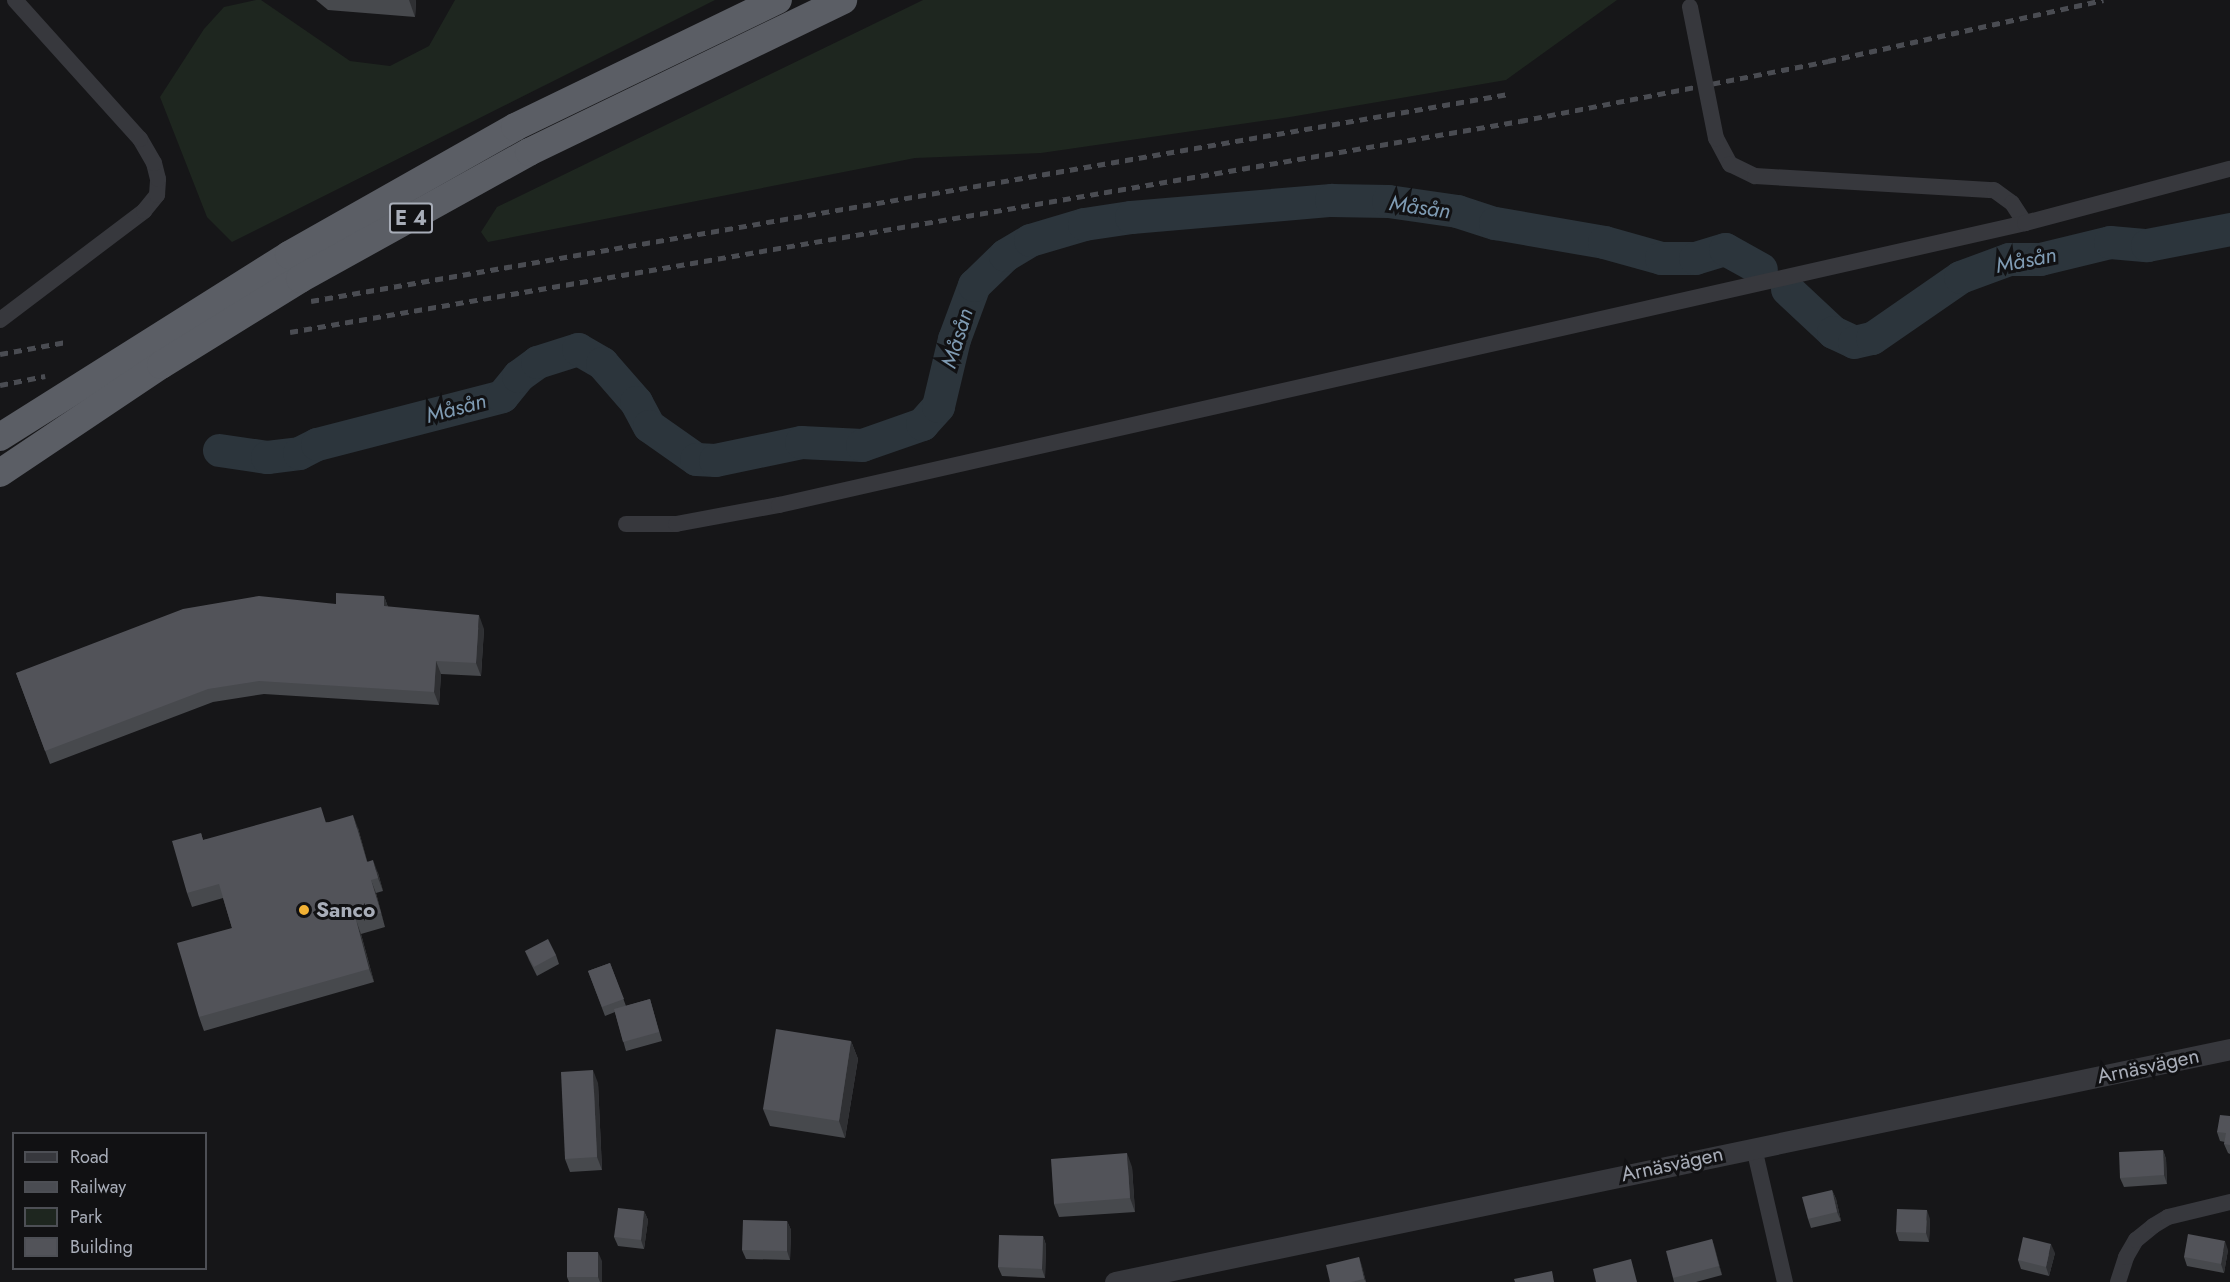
<!DOCTYPE html>
<html>
<head>
<meta charset="utf-8">
<style>
  body { margin:0 }
  #map { position:relative; width:2230px; height:1282px; overflow:hidden; background:#161618; font-family:Jost,sans-serif }
  div>[style] { position:absolute }
  [style*='--x'] { left:calc(var(--x)*1px); top:calc(var(--y)*1px); width:calc(var(--w)*1px); rotate:calc(var(--a)*1deg) }
  .green>* { inset:0; background:#1e261f }
  .river>* { height:33px; margin:-16.5px; padding:0 16.5px; transform-origin:16.5px; border-radius:16.5px; background:#2c353c }
  .minor>* { height:16px; margin:-8px; padding:0 8px; transform-origin:8px; border-radius:8px; background:#37383d }
  .tertiary>* { height:21px; margin:-10.5px; padding:0 10.5px; transform-origin:10.5px; border-radius:10.5px; background:#37383d }
  .trunk>* { height:28px; margin:-14px; padding:0 14px; transform-origin:14px; border-radius:14px; background:#5b5e65 }
  .rail>* { height:4.5px; margin-top:-2.25px; transform-origin:0; background:repeating-linear-gradient(90deg,#4a4c52 0 8px,transparent 0 14px) }
  .minor-bridge>* { height:16px; margin:-8px; padding:0 8px; transform-origin:8px; border-radius:8px; background:#37383d }
  .wall>* { inset:0; background:#47494d }
  .shaded-wall>* { inset:0; background:#2f3033 }
  .building>* { inset:0; background:#525359 }
  .dots>* { width:16px; height:16px; translate:-50% -50%; box-sizing:border-box; border:3px solid #111113; border-radius:50% }
  span { translate:-50% -50%; white-space:nowrap; text-align:center; line-height:1.15; -webkit-text-stroke:6px #111113; paint-order:stroke }
  .shield-label span { padding:2px 4px; background:#111113; border:2px solid; border-radius:4px; -webkit-text-stroke-width:0 }
  .shield-label { font-size:20px; color:#a8adb8; font-weight:700 }
  .poi-label { font-size:21px; color:#a8adb8; font-weight:700 }
  .left { translate:0 -50%; text-align:left }
  .street-label { font-size:21px; color:#a8adb8 }
  .water-label { font-size:22px; color:#7f9bb3; font-style:italic }
  .legend { position:absolute; left:12px; top:1132px; width:195px; height:138px; box-sizing:border-box; background:#111113; border:2px solid #4d4f55; margin:0; padding:8px 10px; list-style:none; font-size:18px; color:#a8adb8 }
  .legend li { display:flex; align-items:center; gap:12px; height:30px }
  .legend b { width:30px; border:2px solid #4d4f55 }
</style>
</head>
<body>
<div id="map">
  <div class="green">
    <div style="clip-path:polygon(256px 0,261px 0,350px 61px,390px 66px,429px 46px,455px 0,715px 0,232px 242px,207px 217px,160px 97px,204px 29px,224px 7px)"></div>
    <div style="clip-path:polygon(923px 0,1617px 0,1506px 80px,1290px 117px,1041px 153px,915px 158px,488px 242px,481px 232px,497px 207px)"></div>
  </div>
  <div class="river">
    <div style="--x:1787;--y:289;--w:63;--a:43.1"></div>
    <div style="--x:1833;--y:332;--w:23;--a:25"></div>
    <div style="--x:1854;--y:342;--w:18;--a:-13"></div>
    <div style="--x:1872;--y:338;--w:107;--a:-34.7"></div>
    <div style="--x:1960;--y:277;--w:52;--a:-20.2"></div>
    <div style="--x:2009;--y:259;--w:31;--a:0"></div>
    <div style="--x:2040;--y:259;--w:72;--a:-13.7"></div>
    <div style="--x:2110;--y:242;--w:37;--a:5"></div>
    <div style="--x:2147;--y:245;--w:85;--a:-10.9"></div>
    <div style="--x:219;--y:450;--w:49;--a:8.3"></div>
    <div style="--x:267;--y:457;--w:32;--a:-7"></div>
    <div style="--x:299;--y:453;--w:20;--a:-27"></div>
    <div style="--x:317;--y:444;--w:191;--a:-14.5"></div>
    <div style="--x:502;--y:396;--w:26;--a:-51"></div>
    <div style="--x:518;--y:376;--w:24;--a:-36"></div>
    <div style="--x:537;--y:362;--w:43;--a:-17.6"></div>
    <div style="--x:578;--y:349;--w:28;--a:30"></div>
    <div style="--x:602;--y:363;--w:52;--a:48.9"></div>
    <div style="--x:636;--y:402;--w:27;--a:62"></div>
    <div style="--x:649;--y:426;--w:57;--a:35.1"></div>
    <div style="--x:696;--y:459;--w:19;--a:3"></div>
    <div style="--x:715;--y:460;--w:88;--a:-11.8"></div>
    <div style="--x:801;--y:442;--w:61;--a:2.8"></div>
    <div style="--x:862;--y:445;--w:64;--a:-19.3"></div>
    <div style="--x:922;--y:424;--w:24;--a:-48"></div>
    <div style="--x:938;--y:406;--w:69;--a:-76.6"></div>
    <div style="--x:954;--y:339;--w:58;--a:-69.7"></div>
    <div style="--x:974;--y:285;--w:43;--a:-44.1"></div>
    <div style="--x:1005;--y:255;--w:29;--a:-31"></div>
    <div style="--x:1030;--y:240;--w:56;--a:-16.5"></div>
    <div style="--x:1084;--y:224;--w:48;--a:-8.5"></div>
    <div style="--x:1131;--y:217;--w:201;--a:-4.9"></div>
    <div style="--x:1331;--y:200;--w:57;--a:1"></div>
    <div style="--x:1388;--y:201;--w:70;--a:8.2"></div>
    <div style="--x:1457;--y:211;--w:40;--a:18"></div>
    <div style="--x:1495;--y:223;--w:111;--a:9.9"></div>
    <div style="--x:1604;--y:242;--w:59;--a:15.7"></div>
    <div style="--x:1661;--y:258;--w:34;--a:0"></div>
    <div style="--x:1695;--y:258;--w:31;--a:-17"></div>
    <div style="--x:1725;--y:249;--w:41;--a:29.1"></div>
  </div>
  <div class="minor">
    <div style="--x:1716;--y:138;--w:30;--a:62"></div>
    <div style="--x:1730;--y:164;--w:28;--a:26"></div>
    <div style="--x:1755;--y:176;--w:239;--a:3.4"></div>
    <div style="--x:1994;--y:190;--w:22;--a:36"></div>
    <div style="--x:2012;--y:203;--w:24;--a:57"></div>
    <div style="--x:0;--y:320;--w:181;--a:-37.1"></div>
    <div style="--x:144;--y:211;--w:21;--a:-51"></div>
    <div style="--x:157;--y:195;--w:16;--a:-86"></div>
    <div style="--x:158;--y:179;--w:16;--a:-104"></div>
    <div style="--x:154;--y:163;--w:28;--a:-120"></div>
    <div style="--x:140;--y:139;--w:187;--a:-132"></div>
    <div style="--x:626;--y:524;--w:50;--a:0"></div>
    <div style="--x:676;--y:524;--w:105;--a:-10.5"></div>
    <div style="--x:779;--y:505;--w:1278;--a:-12.75"></div>
    <div style="--x:2025;--y:223;--w:212;--a:-14.8"></div>
    <div style="--x:1754;--y:1148;--w:138;--a:77"></div>
    <div style="--x:2118;--y:1282;--w:26;--a:-72"></div>
    <div style="--x:2126;--y:1257;--w:20;--a:-60"></div>
    <div style="--x:2136;--y:1240;--w:22;--a:-39"></div>
    <div style="--x:2153;--y:1226;--w:17;--a:-31"></div>
    <div style="--x:2168;--y:1217;--w:64;--a:-13.6"></div>
  </div>
  <div class="tertiary">
    <div style="--x:1115;--y:1282;--w:1139;--a:-11.8"></div>
  </div>
  <div class="trunk">
    <div style="--x:0;--y:437;--w:342;--a:-32.2"></div>
    <div style="--x:289;--y:255;--w:260;--a:-29.5"></div>
    <div style="--x:515;--y:127;--w:292;--a:-25.8"></div>
    <div style="--x:0;--y:473;--w:194;--a:-33.9"></div>
    <div style="--x:161;--y:365;--w:163;--a:-31.7"></div>
    <div style="--x:300;--y:279;--w:262;--a:-29"></div>
    <div style="--x:529;--y:152;--w:349;--a:-25.8"></div>
  </div>
  <div class="rail">
    <div style="--x:311;--y:301;--w:1215;--a:-9.81"></div>
    <div style="--x:290;--y:332;--w:1248;--a:-9.73"></div>
    <div style="--x:1520;--y:121;--w:314;--a:-11"></div>
    <div style="--x:1828;--y:61;--w:282;--a:-12.5"></div>
    <div style="--x:0;--y:354;--w:67;--a:-10.3"></div>
    <div style="--x:0;--y:385;--w:46;--a:-11.3"></div>
  </div>
  <div class="minor-bridge">
    <div style="--x:1690;--y:7;--w:134;--a:78.8"></div>
  </div>
  <div class="wall">
    <div style="clip-path:polygon(316px 0,416px 0,415px 17px,328px 10px)"></div>
    <div style="clip-path:polygon(384px 596px,388px 607px,484px 629px,481px 676px,441px 674px,439px 705px,264px 694px,213px 702px,50px 764px,16px 673px,336px 604px)"></div>
    <div style="clip-path:polygon(327px 822px,358px 828px,367px 861px,378px 873px,383px 891px,376px 893px,385px 927px,361px 934px,374px 982px,204px 1031px,199px 1017px,232px 928px,223px 898px,192px 907px,187px 893px,201px 833px,203px 840px)"></div>
    <div style="clip-path:polygon(525px 951px,556px 955px,559px 964px,537px 976px,529px 960px)"></div>
    <div style="clip-path:polygon(610px 963px,626px 1006px,650px 999px,662px 1041px,626px 1051px,615px 1012px,605px 1016px,588px 971px)"></div>
    <div style="clip-path:polygon(851px 1041px,858px 1059px,845px 1138px,770px 1126px,763px 1109px)"></div>
    <div style="clip-path:polygon(598px 1083px,602px 1170px,570px 1172px,565px 1159px)"></div>
    <div style="clip-path:polygon(2230px 1116px,2230px 1154px,2228px 1153px,2224px 1144px,2225px 1142px,2220px 1141px,2217px 1132px)"></div>
    <div style="clip-path:polygon(2163px 1150px,2166px 1159px,2167px 1184px,2124px 1187px,2120px 1178px)"></div>
    <div style="clip-path:polygon(1132px 1167px,1135px 1212px,1059px 1217px,1054px 1204px)"></div>
    <div style="clip-path:polygon(1832px 1190px,1836px 1199px,1841px 1221px,1811px 1228px,1808px 1219px)"></div>
    <div style="clip-path:polygon(644px 1211px,648px 1220px,644px 1249px,618px 1246px,614px 1237px)"></div>
    <div style="clip-path:polygon(1930px 1219px,1929px 1242px,1899px 1241px,1896px 1232px)"></div>
    <div style="clip-path:polygon(787px 1221px,791px 1230px,790px 1260px,746px 1259px,742px 1250px)"></div>
    <div style="clip-path:polygon(1043px 1236px,1046px 1245px,1045px 1278px,1002px 1276px,998px 1267px)"></div>
    <div style="clip-path:polygon(1712px 1239px,1722px 1275px,1696px 1282px,1674px 1282px,1673px 1278px)"></div>
    <div style="clip-path:polygon(2228px 1250px,2224px 1273px,2187px 1266px,2184px 1257px)"></div>
    <div style="clip-path:polygon(2055px 1253px,2049px 1276px,2021px 1269px,2018px 1260px)"></div>
    <div style="clip-path:polygon(1359px 1257px,1366px 1282px,1330px 1282px)"></div>
    <div style="clip-path:polygon(602px 1261px,602px 1282px,569px 1282px,567px 1277px)"></div>
  </div>
  <div class="shaded-wall">
    <div style="clip-path:polygon(409px 0,416px 0,415px 17px)"></div>
    <div style="clip-path:polygon(384px 596px,389px 610px,384px 606px)"></div>
    <div style="clip-path:polygon(479px 615px,484px 629px,481px 676px,476px 663px)"></div>
    <div style="clip-path:polygon(436px 661px,441px 674px,439px 705px,434px 692px)"></div>
    <div style="clip-path:polygon(353px 815px,358px 828px,371px 875px,367px 862px)"></div>
    <div style="clip-path:polygon(373px 860px,378px 873px,383px 891px,378px 878px)"></div>
    <div style="clip-path:polygon(371px 880px,376px 893px,385px 927px,381px 913px)"></div>
    <div style="clip-path:polygon(356px 920px,361px 934px,374px 982px,369px 969px)"></div>
    <div style="clip-path:polygon(851px 1041px,858px 1059px,845px 1138px,839px 1121px)"></div>
    <div style="clip-path:polygon(593px 1070px,598px 1083px,602px 1170px,597px 1157px)"></div>
    <div style="clip-path:polygon(2163px 1150px,2166px 1159px,2167px 1184px,2164px 1175px)"></div>
    <div style="clip-path:polygon(1127px 1153px,1132px 1167px,1135px 1212px,1130px 1198px)"></div>
    <div style="clip-path:polygon(1832px 1190px,1836px 1199px,1841px 1221px,1837px 1212px)"></div>
    <div style="clip-path:polygon(1927px 1210px,1930px 1219px,1929px 1242px,1926px 1233px)"></div>
    <div style="clip-path:polygon(644px 1211px,648px 1220px,644px 1249px,641px 1240px)"></div>
    <div style="clip-path:polygon(787px 1221px,791px 1230px,790px 1260px,787px 1251px)"></div>
    <div style="clip-path:polygon(1043px 1236px,1046px 1245px,1045px 1278px,1042px 1269px)"></div>
    <div style="clip-path:polygon(1712px 1239px,1715px 1248px,1722px 1275px,1719px 1266px)"></div>
    <div style="clip-path:polygon(2225px 1241px,2228px 1250px,2224px 1273px,2221px 1264px)"></div>
    <div style="clip-path:polygon(2051px 1244px,2055px 1253px,2049px 1276px,2046px 1267px)"></div>
    <div style="clip-path:polygon(598px 1252px,602px 1261px,602px 1282px,600px 1282px,598px 1277px)"></div>
    <div style="clip-path:polygon(1359px 1257px,1362px 1266px,1366px 1282px,1364px 1279px)"></div>
  </div>
  <div class="building">
    <div style="clip-path:polygon(336px 593px,384px 596px,384px 606px,479px 615px,476px 663px,436px 661px,434px 692px,259px 681px,208px 689px,45px 751px,16px 673px,183px 609px,259px 596px,336px 604px)"></div>
    <div style="clip-path:polygon(321px 807px,326px 823px,353px 815px,367px 862px,373px 860px,378px 878px,371px 880px,381px 913px,356px 920px,369px 969px,199px 1017px,177px 943px,232px 928px,219px 884px,187px 893px,172px 841px,201px 833px,203px 840px)"></div>
    <div style="clip-path:polygon(548px 939px,556px 955px,534px 967px,525px 951px)"></div>
    <div style="clip-path:polygon(610px 963px,624px 999px,602px 1007px,588px 971px)"></div>
    <div style="clip-path:polygon(650px 999px,659px 1032px,623px 1042px,614px 1009px)"></div>
    <div style="clip-path:polygon(776px 1029px,851px 1041px,839px 1121px,763px 1109px)"></div>
    <div style="clip-path:polygon(593px 1070px,597px 1157px,565px 1159px,561px 1072px)"></div>
    <div style="clip-path:polygon(2220px 1115px,2230px 1116px,2230px 1145px,2224px 1144px,2226px 1133px,2217px 1132px)"></div>
    <div style="clip-path:polygon(2163px 1150px,2164px 1175px,2120px 1178px,2119px 1152px)"></div>
    <div style="clip-path:polygon(1127px 1153px,1130px 1198px,1054px 1204px,1051px 1159px)"></div>
    <div style="clip-path:polygon(1832px 1190px,1837px 1212px,1808px 1219px,1802px 1197px)"></div>
    <div style="clip-path:polygon(618px 1208px,644px 1211px,641px 1240px,614px 1237px)"></div>
    <div style="clip-path:polygon(1897px 1209px,1927px 1210px,1926px 1233px,1896px 1232px)"></div>
    <div style="clip-path:polygon(743px 1220px,787px 1221px,787px 1251px,742px 1250px)"></div>
    <div style="clip-path:polygon(2188px 1234px,2225px 1241px,2221px 1264px,2184px 1257px)"></div>
    <div style="clip-path:polygon(999px 1235px,1043px 1236px,1042px 1269px,998px 1267px)"></div>
    <div style="clip-path:polygon(2023px 1237px,2051px 1244px,2046px 1267px,2018px 1260px)"></div>
    <div style="clip-path:polygon(1712px 1239px,1719px 1266px,1673px 1278px,1666px 1251px)"></div>
    <div style="clip-path:polygon(567px 1252px,598px 1252px,598px 1277px,567px 1277px)"></div>
    <div style="clip-path:polygon(1359px 1257px,1364px 1279px,1351px 1282px,1330px 1282px,1326px 1265px)"></div>
    <div style="clip-path:polygon(1631px 1259px,1637px 1282px,1596px 1282px,1593px 1269px)"></div>
    <div style="clip-path:polygon(1552px 1271px,1554px 1282px,1515px 1282px,1514px 1279px)"></div>
  </div>
  <div class="dots">
    <div style="left:304px;top:910px;background:#f2b134"></div>
  </div>
  <div class="shield-label">
    <span style="left:411px;top:218px">E 4</span>
  </div>
  <div class="poi-label">
    <span class="left" style="left:316px;top:910px">Sanco</span>
  </div>
  <div class="street-label">
    <span style="left:2148px;top:1066px;rotate:-12deg">Arnäsvägen</span>
    <span style="left:1672px;top:1164px;rotate:-12deg">Arnäsvägen</span>
  </div>
  <div class="water-label">
    <span style="left:1420px;top:207px;rotate:8deg">Måsån</span>
    <span style="left:2026px;top:260px;rotate:-11deg">Måsån</span>
    <span style="left:957px;top:338px;rotate:-73deg">Måsån</span>
    <span style="left:456px;top:408px;rotate:-15deg">Måsån</span>
  </div>
  <ul class="legend">
  <li><b style="height:8px;background:#37383d"></b>Road</li>
  <li><b style="height:8px;background:#4a4c52"></b>Railway</li>
  <li><b style="height:16px;background:#1e261f"></b>Park</li>
  <li><b style="height:16px;background:#525359"></b>Building</li>
  </ul>
</div>
</body>
</html>
